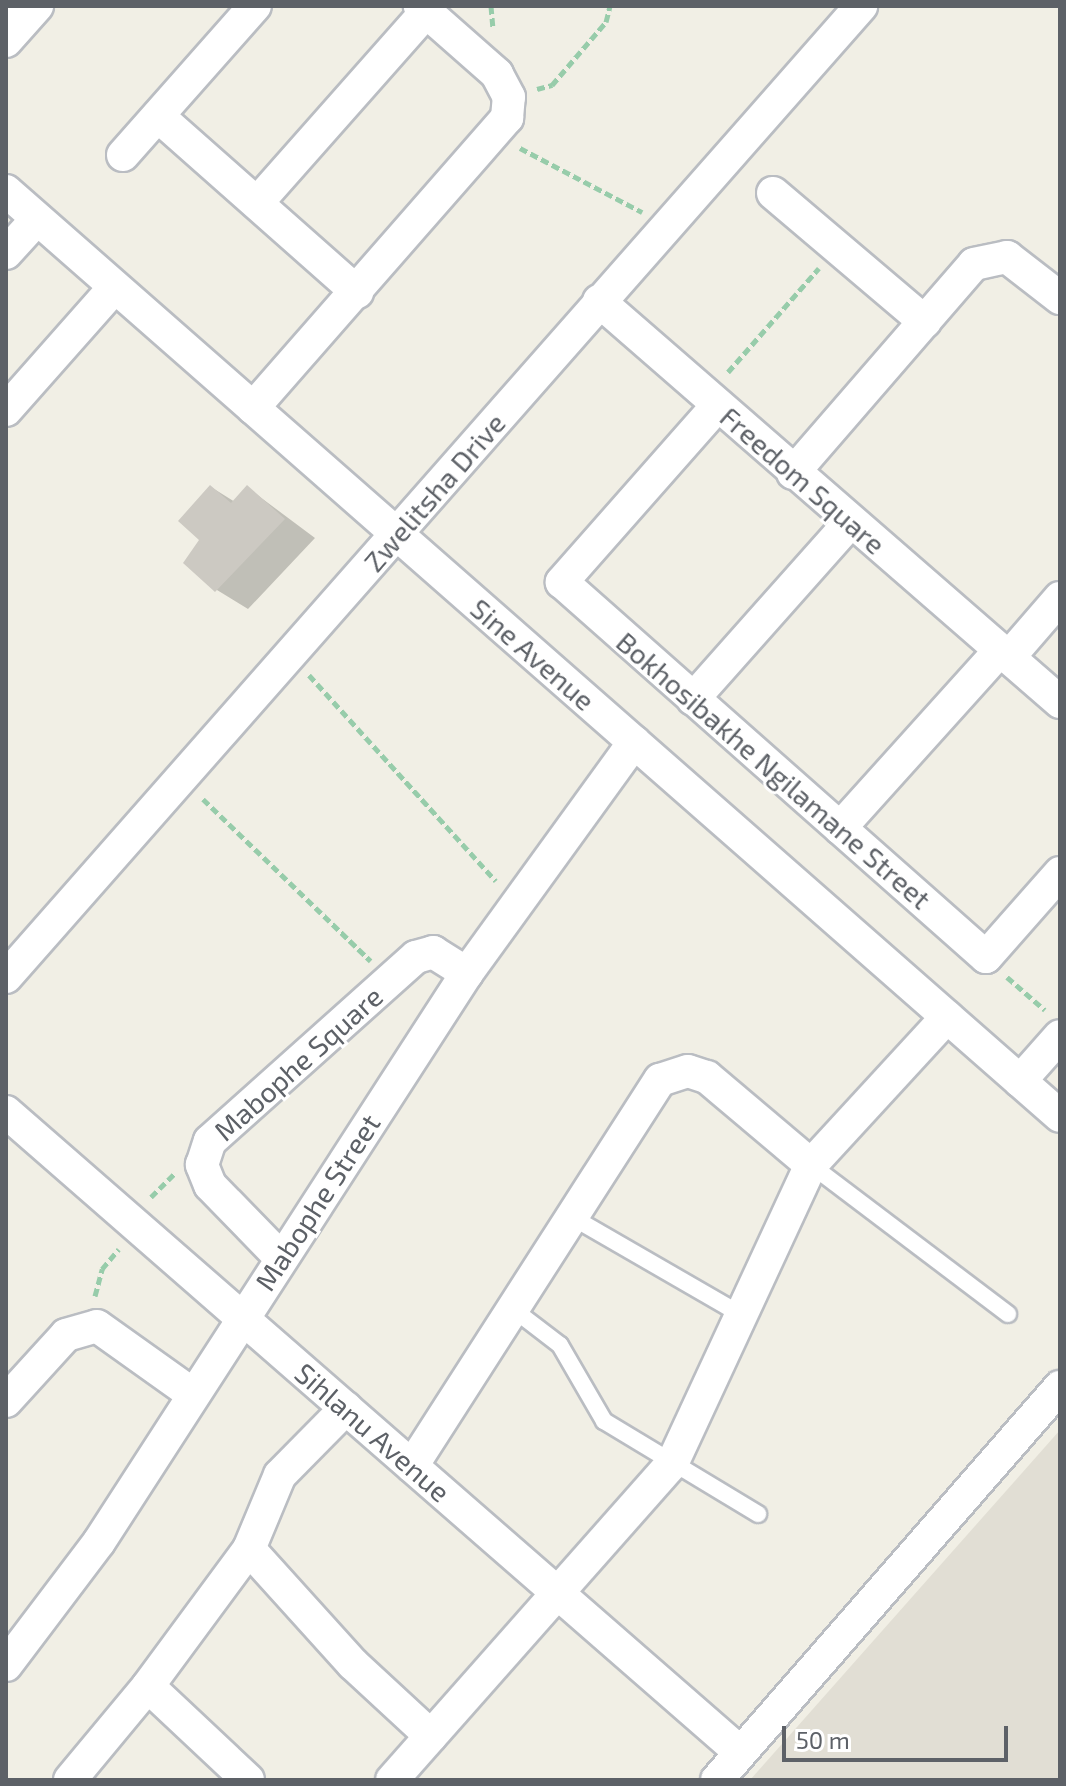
<!DOCTYPE html>
<html>
<head>
<meta charset="utf-8">
<style>
  body { margin:0 }
  #map { position:relative; width:1066px; height:1786px; overflow:hidden; background:#f1efe5; font-family:"Exo 2",sans-serif }
  div>[style] { position:absolute }
  [style*='--x'] { left:calc(var(--x)*1px); top:calc(var(--y)*1px); width:calc(var(--w)*1px); rotate:calc(var(--a)*1deg) }
  .education>* { inset:0; background:#e1ded4 }
  .shadow>* { inset:0; background:#0003 }
  .building>* { inset:0; background:#ccc9c2 }
  .path>* { height:5px; margin-top:-2.5px; transform-origin:0; background:repeating-linear-gradient(90deg,#97ccaa 0 8px,transparent 0 12px) }
  .roads { filter:drop-shadow(2px 0 #babdc2) drop-shadow(-2px 0 #babdc2) drop-shadow(0 2px #babdc2) drop-shadow(0 -2px #babdc2) }
  .service>* { height:16px; margin:-8px; padding:0 8px; transform-origin:8px; border-radius:8px; background:#fff }
  .minor>* { height:32px; margin:-16px; padding:0 16px; transform-origin:16px; border-radius:16px; background:#fff }
  span { translate:-50% -50%; white-space:nowrap; text-align:center; line-height:1.15; -webkit-text-stroke:6px #fff; paint-order:stroke }
  .street-label { font-size:28px; color:#5d6167 }
  .frame { position:absolute; inset:0; border:8px solid #5d6167; pointer-events:none }
  .scale { position:absolute; left:782px; top:1726px; width:226px; height:36px; box-sizing:border-box; border:4px solid #5d6167; border-top:0; padding-left:10px; font-size:24px; line-height:28px; white-space:nowrap; color:#5d6167; -webkit-text-stroke:6px #fff; paint-order:stroke }
</style>
</head>
<body>
<div id="map">
  <div class="education">
    <div style="clip-path:polygon(1060px 1430px,1060px 1780px,750px 1780px)"></div>
  </div>
  <div class="shadow">
    <div style="clip-path:polygon(211px 487px,235px 502px,248px 488px,315px 538px,248px 609px,217px 590px)"></div>
  </div>
  <div class="building">
    <div style="clip-path:polygon(210px 485px,231px 503px,247px 485px,285px 519px,215px 592px,183px 563px,199px 540px,178px 521px)"></div>
  </div>
  <div class="path">
    <div style="--x:491;--y:6;--w:23;--a:85"></div>
    <div style="--x:537;--y:89;--w:16;--a:-15"></div>
    <div style="--x:552;--y:85;--w:83;--a:-49.4"></div>
    <div style="--x:606;--y:22;--w:16;--a:-76"></div>
    <div style="--x:520;--y:148;--w:138;--a:27.7"></div>
    <div style="--x:728;--y:372;--w:138;--a:-48.8"></div>
    <div style="--x:309;--y:675;--w:278;--a:47.8"></div>
    <div style="--x:203;--y:799;--w:233;--a:44"></div>
    <div style="--x:1007;--y:977;--w:50;--a:41"></div>
    <div style="--x:151;--y:1197;--w:34;--a:-45"></div>
    <div style="--x:95;--y:1296;--w:28;--a:-75"></div>
    <div style="--x:102;--y:1269;--w:26;--a:-50"></div>
  </div>
  <div class="roads">
    <div class="service">
      <div style="--x:6;--y:10;--w:20;--a:41"></div>
      <div style="--x:811;--y:1165;--w:247;--a:37.1"></div>
      <div style="--x:572;--y:1217;--w:196;--a:30"></div>
      <div style="--x:513;--y:1309;--w:59;--a:37.5"></div>
      <div style="--x:560;--y:1345;--w:88;--a:59.9"></div>
      <div style="--x:604;--y:1421;--w:180;--a:31.1"></div>
    </div>
    <div class="minor">
      <div style="--x:6;--y:41;--w:47;--a:-48.5"></div>
      <div style="--x:158;--y:116;--w:266;--a:41.5"></div>
      <div style="--x:123;--y:155;--w:199;--a:-48.5"></div>
      <div style="--x:6;--y:191;--w:1402;--a:41.27"></div>
      <div style="--x:773;--y:193;--w:199;--a:40.3"></div>
      <div style="--x:257;--y:203;--w:255;--a:-48.5"></div>
      <div style="--x:6;--y:253;--w:46;--a:-47.6"></div>
      <div style="--x:599;--y:301;--w:611;--a:41.02"></div>
      <div style="--x:717;--y:406;--w:235;--a:131.4"></div>
      <div style="--x:562;--y:582;--w:566;--a:41.49"></div>
      <div style="--x:986;--y:957;--w:112;--a:-48.6"></div>
      <div style="--x:253;--y:408;--w:386;--a:-48.8"></div>
      <div style="--x:507;--y:118;--w:21;--a:-85"></div>
      <div style="--x:509;--y:97;--w:26;--a:-118"></div>
      <div style="--x:497;--y:74;--w:103;--a:-138.6"></div>
      <div style="--x:6;--y:410;--w:164;--a:-48.5"></div>
      <div style="--x:793;--y:473;--w:276;--a:-49.1"></div>
      <div style="--x:974;--y:264;--w:34;--a:-12"></div>
      <div style="--x:1007;--y:257;--w:67;--a:37.7"></div>
      <div style="--x:1009;--y:657;--w:78;--a:-49.2"></div>
      <div style="--x:693;--y:699;--w:237;--a:-48.4"></div>
      <div style="--x:840;--y:828;--w:239;--a:-48"></div>
      <div style="--x:6;--y:977;--w:1294;--a:-48.63"></div>
      <div style="--x:1020;--y:1081;--w:60;--a:-48.4"></div>
      <div style="--x:6;--y:1112;--w:974;--a:41.09"></div>
      <div style="--x:280;--y:1257;--w:100;--a:-134.2"></div>
      <div style="--x:210;--y:1185;--w:22;--a:-112"></div>
      <div style="--x:202;--y:1165;--w:25;--a:-72"></div>
      <div style="--x:210;--y:1141;--w:276;--a:-41.8"></div>
      <div style="--x:416;--y:957;--w:18;--a:-16"></div>
      <div style="--x:433;--y:952;--w:40;--a:32"></div>
      <div style="--x:6;--y:1401;--w:89;--a:-47.7"></div>
      <div style="--x:66;--y:1335;--w:32;--a:-16"></div>
      <div style="--x:97;--y:1326;--w:115;--a:35.5"></div>
      <div style="--x:412;--y:1466;--w:459;--a:-57.3"></div>
      <div style="--x:660;--y:1080;--w:29;--a:-18"></div>
      <div style="--x:688;--y:1071;--w:20;--a:18"></div>
      <div style="--x:707;--y:1077;--w:136;--a:40.2"></div>
      <div style="--x:249;--y:1549;--w:155;--a:47.9"></div>
      <div style="--x:353;--y:1664;--w:106;--a:42.7"></div>
      <div style="--x:6;--y:1665;--w:154;--a:-52.9"></div>
      <div style="--x:99;--y:1542;--w:678;--a:-57.11"></div>
      <div style="--x:467;--y:973;--w:285;--a:-54.1"></div>
      <div style="--x:70;--y:1780;--w:122;--a:-50.3"></div>
      <div style="--x:248;--y:1780;--w:137;--a:-136.8"></div>
      <div style="--x:148;--y:1686;--w:170;--a:-53.6"></div>
      <div style="--x:249;--y:1549;--w:80;--a:-67.3"></div>
      <div style="--x:280;--y:1475;--w:94;--a:-45.4"></div>
      <div style="--x:392;--y:1780;--w:422;--a:-48.5"></div>
      <div style="--x:672;--y:1464;--w:330;--a:-65.1"></div>
      <div style="--x:811;--y:1165;--w:201;--a:-47.4"></div>
      <div style="--x:717;--y:1780;--w:522;--a:-48.89"></div>
    </div>
  </div>
  <div class="street-label">
    <span style="left:803px;top:480px;rotate:41deg">Freedom Square</span>
    <span style="left:434px;top:492px;rotate:-49deg">Zwelitsha Drive</span>
    <span style="left:533px;top:654px;rotate:41deg">Sine Avenue</span>
    <span style="left:774px;top:770px;rotate:41deg">Bokhosibakhe Ngilamane Street</span>
    <span style="left:298px;top:1063px;rotate:-42deg">Mabophe Square</span>
    <span style="left:317px;top:1202px;rotate:-57deg">Mabophe Street</span>
    <span style="left:373px;top:1432px;rotate:41deg">Sihlanu Avenue</span>
  </div>
  <div class="frame"></div>
  <div class="scale">50 m</div>
</div>
</body>
</html>
